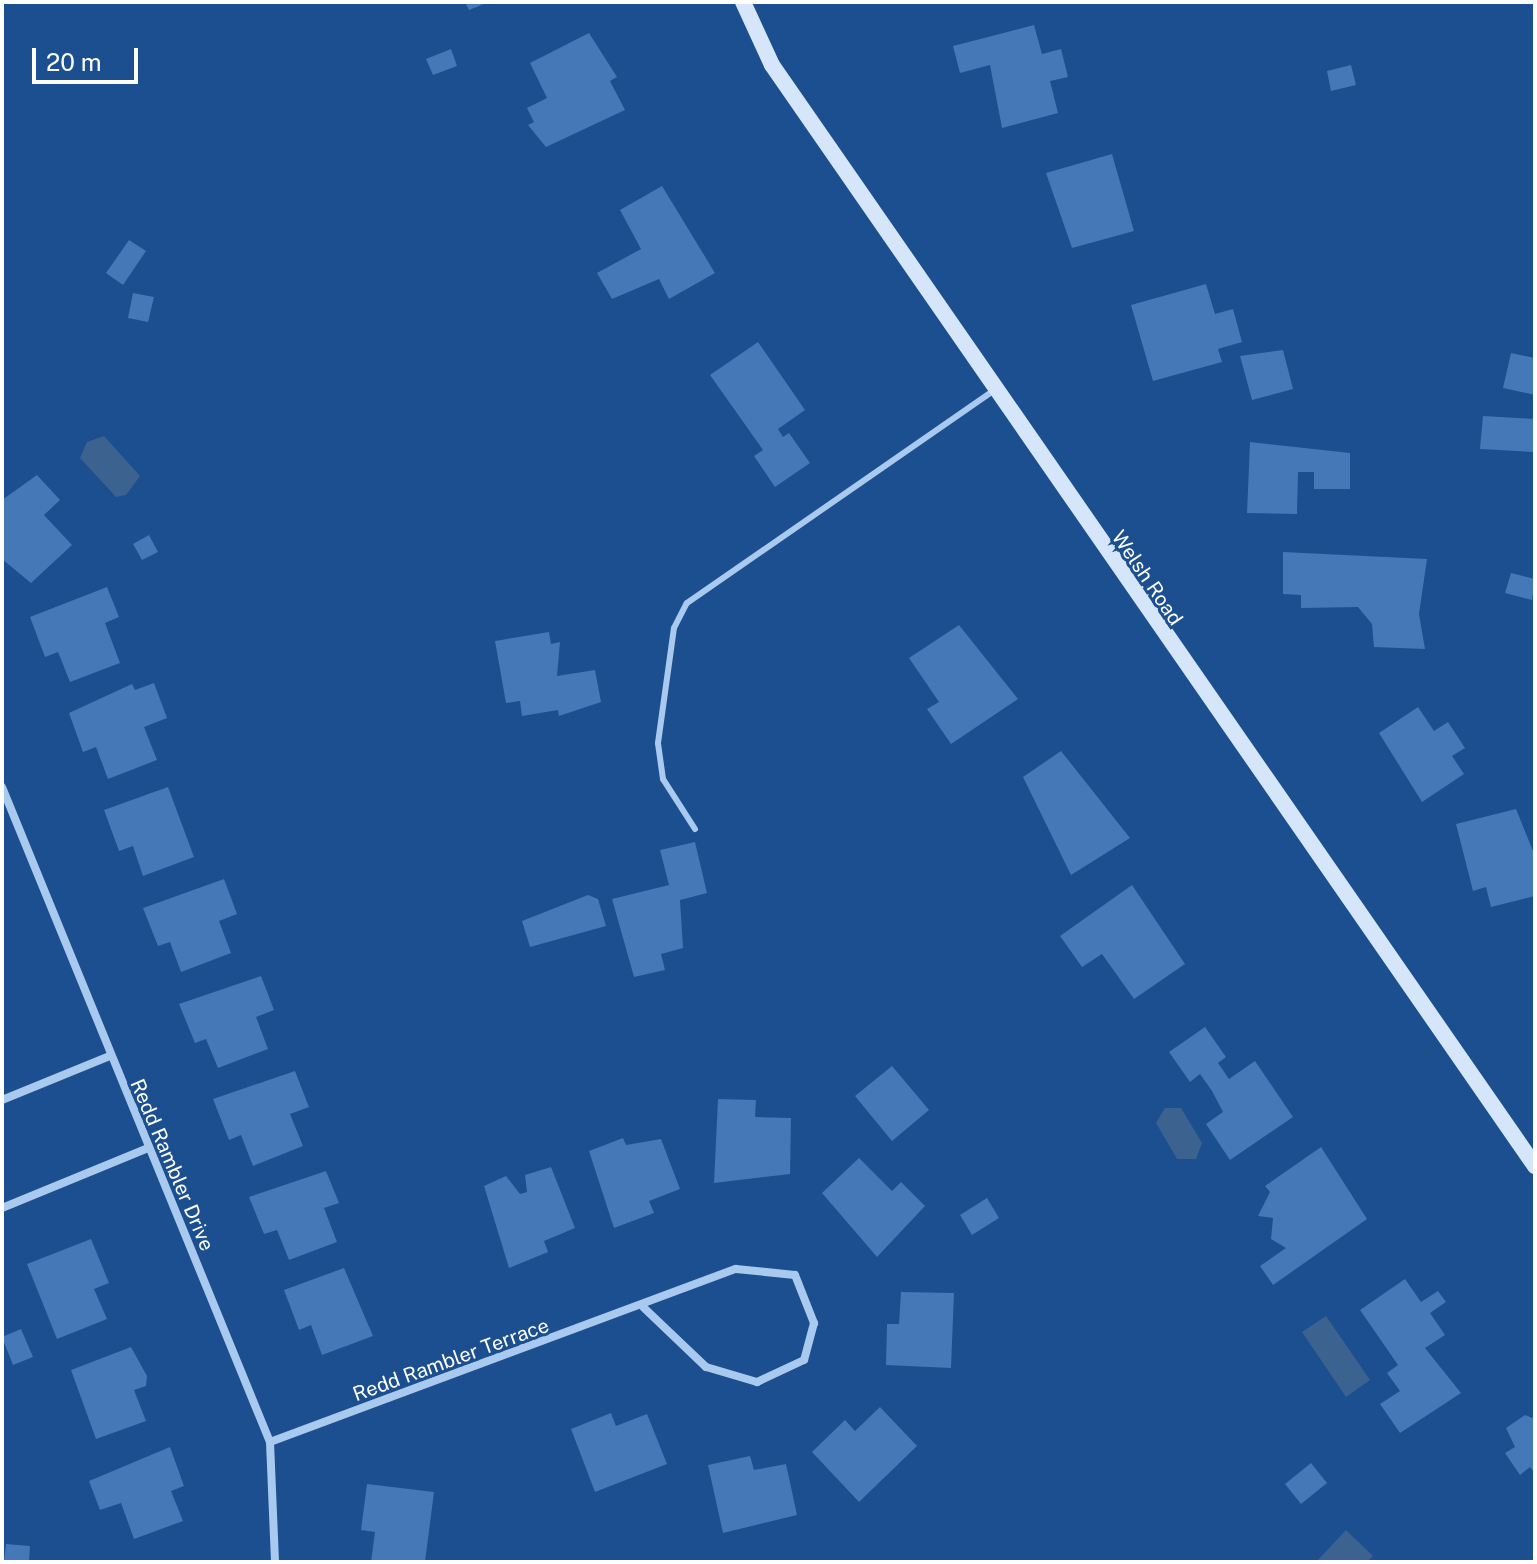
<!DOCTYPE html>
<html>
<head>
<meta charset="utf-8">
<style>
  body { margin:0 }
  #map { position:relative; width:1537px; height:1564px; overflow:hidden; background:#1b4f8f; font-family:"Public Sans",sans-serif }
  div>[style] { position:absolute }
  [style*='--x'] { left:calc(var(--x)*1px); top:calc(var(--y)*1px); width:calc(var(--w)*1px); rotate:calc(var(--a)*1deg) }
  .water>* { inset:0; background:#3c6290 }
  .building>* { inset:0; background:#4478b7 }
  .lane>* { height:6px; margin:-3px; padding:0 3px; transform-origin:3px; border-radius:3px; background:#a9c9ee }
  .street>* { height:8px; margin:-4px; padding:0 4px; transform-origin:4px; border-radius:4px; background:#a9c9ee }
  .secondary>* { height:16px; margin:-8px; padding:0 8px; transform-origin:8px; border-radius:8px; background:#d6e6fa }
  span { translate:-50% -50%; white-space:nowrap; text-align:center; line-height:1.15; -webkit-text-stroke:6px #1b4f8f; paint-order:stroke }
  .street-label { font-size:20px; color:#fff }
  .frame { position:absolute; inset:0; border:4px solid #fff; pointer-events:none }
  .scale { position:absolute; left:32px; top:48px; width:106px; height:36px; box-sizing:border-box; border:4px solid #fff; border-top:0; padding-left:10px; font-size:24px; line-height:28px; white-space:nowrap; color:#fff; -webkit-text-stroke:6px #1b4f8f; paint-order:stroke }
</style>
</head>
<body>
<div id="map">
  <div class="water">
    <div style="clip-path:polygon(104px 436px,140px 476px,126px 495px,116px 497px,80px 458px,87px 442px)"></div>
    <div style="clip-path:polygon(1165px 1108px,1181px 1108px,1202px 1143px,1196px 1159px,1177px 1159px,1156px 1123px)"></div>
    <div style="clip-path:polygon(1326px 1316px,1370px 1380px,1346px 1397px,1302px 1332px)"></div>
    <div style="clip-path:polygon(1346px 1530px,1373px 1556px,1367px 1562px,1316px 1562px)"></div>
  </div>
  <div class="building">
    <div style="clip-path:polygon(465px 2px,489px 2px,469px 10px)"></div>
    <div style="clip-path:polygon(1034px 25px,1042px 54px,1061px 49px,1068px 77px,1050px 81px,1058px 113px,1002px 128px,990px 65px,960px 73px,953px 46px)"></div>
    <div style="clip-path:polygon(589px 33px,617px 77px,610px 81px,625px 110px,546px 147px,528px 125px,534px 122px,527px 108px,547px 98px,530px 63px)"></div>
    <div style="clip-path:polygon(451px 49px,457px 66px,433px 75px,426px 59px)"></div>
    <div style="clip-path:polygon(1351px 65px,1356px 85px,1331px 91px,1327px 71px)"></div>
    <div style="clip-path:polygon(1112px 154px,1134px 231px,1072px 248px,1046px 173px)"></div>
    <div style="clip-path:polygon(662px 186px,715px 273px,669px 299px,659px 279px,612px 299px,597px 273px,641px 249px,620px 210px)"></div>
    <div style="clip-path:polygon(129px 240px,146px 251px,123px 285px,106px 273px)"></div>
    <div style="clip-path:polygon(1206px 284px,1215px 314px,1233px 309px,1242px 342px,1218px 349px,1222px 362px,1153px 381px,1131px 305px)"></div>
    <div style="clip-path:polygon(133px 293px,154px 297px,148px 322px,128px 318px)"></div>
    <div style="clip-path:polygon(758px 342px,805px 410px,778px 429px,783px 437px,789px 433px,810px 463px,775px 487px,754px 456px,763px 450px,710px 375px)"></div>
    <div style="clip-path:polygon(1283px 350px,1293px 389px,1252px 400px,1240px 356px)"></div>
    <div style="clip-path:polygon(1511px 353px,1535px 358px,1535px 395px,1503px 388px)"></div>
    <div style="clip-path:polygon(1483px 416px,1535px 419px,1533px 452px,1480px 449px)"></div>
    <div style="clip-path:polygon(1250px 442px,1350px 453px,1350px 489px,1314px 489px,1314px 472px,1298px 472px,1297px 514px,1247px 513px)"></div>
    <div style="clip-path:polygon(37px 475px,60px 500px,44px 515px,72px 545px,31px 583px,2px 559px,2px 500px)"></div>
    <div style="clip-path:polygon(149px 535px,158px 552px,142px 560px,133px 544px)"></div>
    <div style="clip-path:polygon(1283px 552px,1427px 559px,1419px 614px,1425px 649px,1374px 647px,1372px 624px,1358px 607px,1301px 608px,1301px 595px,1283px 594px)"></div>
    <div style="clip-path:polygon(1511px 573px,1535px 579px,1532px 600px,1505px 593px)"></div>
    <div style="clip-path:polygon(107px 587px,119px 617px,105px 623px,120px 663px,70px 682px,58px 652px,45px 657px,30px 617px)"></div>
    <div style="clip-path:polygon(959px 625px,1018px 699px,951px 744px,927px 709px,939px 702px,909px 658px)"></div>
    <div style="clip-path:polygon(549px 632px,551px 644px,560px 642px,557px 676px,595px 670px,601px 702px,559px 716px,558px 710px,522px 716px,520px 701px,506px 703px,495px 641px)"></div>
    <div style="clip-path:polygon(154px 683px,167px 718px,144px 727px,157px 760px,108px 779px,96px 747px,83px 752px,69px 713px,132px 684px,135px 690px)"></div>
    <div style="clip-path:polygon(1418px 707px,1434px 731px,1448px 722px,1465px 748px,1452px 756px,1464px 774px,1422px 802px,1379px 733px)"></div>
    <div style="clip-path:polygon(1061px 751px,1130px 838px,1071px 875px,1023px 777px)"></div>
    <div style="clip-path:polygon(168px 787px,194px 857px,143px 876px,133px 846px,119px 851px,104px 810px)"></div>
    <div style="clip-path:polygon(1516px 809px,1535px 856px,1535px 896px,1491px 907px,1486px 887px,1473px 891px,1456px 824px)"></div>
    <div style="clip-path:polygon(695px 842px,707px 893px,680px 900px,683px 948px,661px 954px,665px 970px,634px 977px,612px 899px,669px 885px,660px 850px)"></div>
    <div style="clip-path:polygon(224px 879px,237px 914px,219px 921px,231px 953px,181px 972px,170px 942px,158px 946px,143px 908px)"></div>
    <div style="clip-path:polygon(1132px 885px,1185px 964px,1134px 999px,1102px 954px,1082px 967px,1060px 936px)"></div>
    <div style="clip-path:polygon(588px 895px,598px 899px,606px 926px,530px 947px,522px 921px)"></div>
    <div style="clip-path:polygon(261px 976px,274px 1010px,256px 1017px,268px 1049px,218px 1068px,206px 1039px,195px 1043px,179px 1004px)"></div>
    <div style="clip-path:polygon(1205px 1027px,1226px 1057px,1218px 1063px,1229px 1079px,1255px 1061px,1293px 1117px,1230px 1160px,1206px 1124px,1223px 1112px,1212px 1091px,1200px 1074px,1190px 1082px,1169px 1052px)"></div>
    <div style="clip-path:polygon(892px 1066px,929px 1110px,892px 1141px,855px 1096px)"></div>
    <div style="clip-path:polygon(295px 1071px,309px 1107px,290px 1114px,303px 1146px,253px 1166px,241px 1135px,229px 1140px,213px 1099px)"></div>
    <div style="clip-path:polygon(718px 1099px,756px 1100px,755px 1117px,791px 1118px,790px 1174px,714px 1183px)"></div>
    <div style="clip-path:polygon(623px 1138px,626px 1145px,661px 1139px,680px 1189px,649px 1201px,654px 1213px,614px 1228px,589px 1151px)"></div>
    <div style="clip-path:polygon(1321px 1147px,1367px 1219px,1273px 1285px,1260px 1266px,1286px 1248px,1271px 1239px,1273px 1218px,1258px 1216px,1270px 1192px,1265px 1186px)"></div>
    <div style="clip-path:polygon(859px 1158px,892px 1191px,901px 1182px,925px 1206px,877px 1257px,822px 1193px)"></div>
    <div style="clip-path:polygon(551px 1167px,575px 1228px,544px 1241px,548px 1252px,509px 1268px,484px 1186px,506px 1176px,520px 1194px,527px 1192px,525px 1175px)"></div>
    <div style="clip-path:polygon(326px 1171px,339px 1203px,324px 1208px,337px 1242px,289px 1260px,277px 1230px,264px 1234px,249px 1197px)"></div>
    <div style="clip-path:polygon(987px 1198px,999px 1218px,972px 1235px,960px 1215px)"></div>
    <div style="clip-path:polygon(91px 1239px,109px 1283px,94px 1289px,107px 1319px,57px 1339px,27px 1264px)"></div>
    <div style="clip-path:polygon(344px 1268px,373px 1336px,322px 1355px,311px 1325px,299px 1330px,284px 1290px)"></div>
    <div style="clip-path:polygon(1405px 1279px,1421px 1302px,1438px 1291px,1446px 1302px,1430px 1313px,1445px 1335px,1425px 1348px,1461px 1393px,1400px 1433px,1380px 1404px,1400px 1391px,1387px 1373px,1398px 1365px,1360px 1310px)"></div>
    <div style="clip-path:polygon(901px 1292px,954px 1293px,951px 1368px,886px 1365px,887px 1324px,899px 1324px)"></div>
    <div style="clip-path:polygon(21px 1329px,33px 1357px,13px 1365px,2px 1337px)"></div>
    <div style="clip-path:polygon(131px 1347px,147px 1376px,146px 1386px,134px 1390px,146px 1421px,96px 1439px,71px 1370px)"></div>
    <div style="clip-path:polygon(880px 1407px,917px 1446px,859px 1502px,812px 1452px,845px 1420px,855px 1431px)"></div>
    <div style="clip-path:polygon(611px 1413px,616px 1426px,647px 1414px,667px 1464px,595px 1492px,571px 1429px)"></div>
    <div style="clip-path:polygon(1525px 1415px,1535px 1419px,1535px 1474px,1530px 1467px,1520px 1475px,1505px 1453px,1515px 1447px,1506px 1428px)"></div>
    <div style="clip-path:polygon(170px 1447px,184px 1486px,171px 1491px,183px 1521px,134px 1539px,121px 1503px,100px 1510px,89px 1481px)"></div>
    <div style="clip-path:polygon(750px 1456px,754px 1470px,786px 1464px,797px 1515px,723px 1533px,708px 1465px)"></div>
    <div style="clip-path:polygon(1311px 1463px,1327px 1483px,1301px 1504px,1285px 1484px)"></div>
    <div style="clip-path:polygon(367px 1484px,434px 1492px,425px 1562px,371px 1562px,375px 1532px,361px 1530px)"></div>
    <div style="clip-path:polygon(6px 1544px,30px 1546px,29px 1562px,4px 1562px)"></div>
  </div>
  <div class="lane">
    <div style="--x:695;--y:829;--w:59;--a:-122.6"></div>
    <div style="--x:663;--y:779;--w:36;--a:-98"></div>
    <div style="--x:658;--y:743;--w:116;--a:-82.1"></div>
    <div style="--x:674;--y:628;--w:28;--a:-63"></div>
    <div style="--x:687;--y:603;--w:374;--a:-34.7"></div>
  </div>
  <div class="street">
    <div style="--x:2;--y:787;--w:708;--a:67.75"></div>
    <div style="--x:270;--y:1442;--w:120;--a:87.6"></div>
    <div style="--x:2;--y:1100;--w:117;--a:-22.2"></div>
    <div style="--x:2;--y:1208;--w:158;--a:-22.3"></div>
    <div style="--x:270;--y:1442;--w:497;--a:-20.4"></div>
    <div style="--x:736;--y:1269;--w:59;--a:5.8"></div>
    <div style="--x:795;--y:1275;--w:52;--a:68.4"></div>
    <div style="--x:814;--y:1323;--w:38;--a:105"></div>
    <div style="--x:804;--y:1360;--w:52;--a:154.9"></div>
    <div style="--x:757;--y:1382;--w:53;--a:-163.6"></div>
    <div style="--x:706;--y:1367;--w:86;--a:-136.4"></div>
  </div>
  <div class="secondary">
    <div style="--x:743;--y:2;--w:69;--a:65.3"></div>
    <div style="--x:772;--y:65;--w:1340;--a:55.28"></div>
  </div>
  <div class="street-label">
    <span style="left:1147px;top:578px;rotate:56deg">Welsh Road</span>
    <span style="left:172px;top:1165px;rotate:67deg">Redd Rambler Drive</span>
    <span style="left:451px;top:1360px;rotate:-20deg">Redd Rambler Terrace</span>
  </div>
  <div class="frame"></div>
  <div class="scale">20 m</div>
</div>
</body>
</html>
